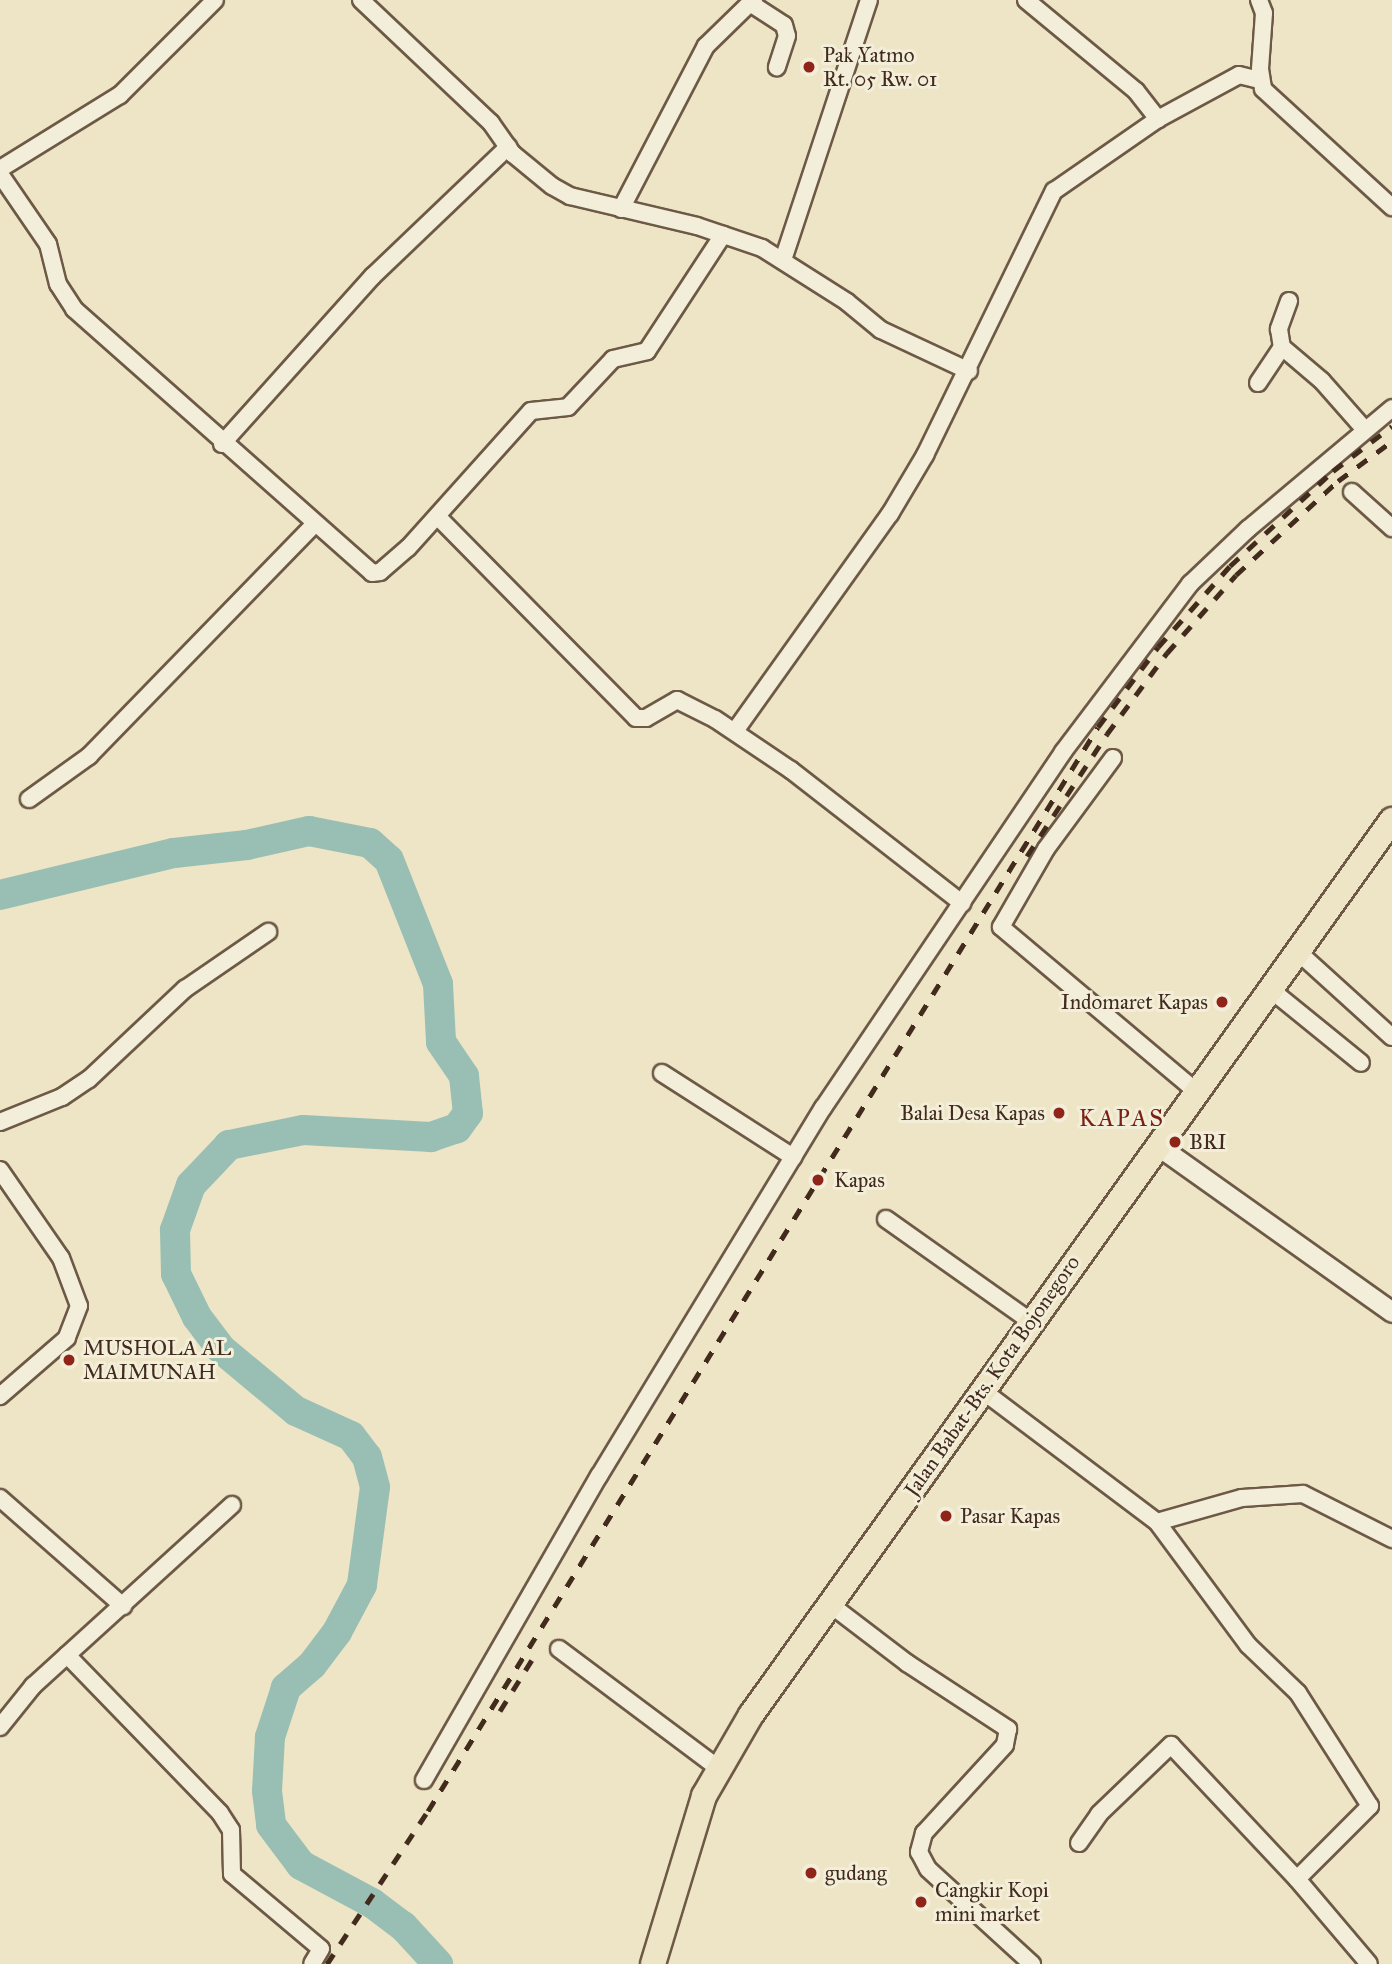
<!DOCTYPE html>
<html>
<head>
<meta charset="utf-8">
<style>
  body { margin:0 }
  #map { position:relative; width:1392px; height:1964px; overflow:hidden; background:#ede5c5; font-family:"IM FELL Great Primer",serif }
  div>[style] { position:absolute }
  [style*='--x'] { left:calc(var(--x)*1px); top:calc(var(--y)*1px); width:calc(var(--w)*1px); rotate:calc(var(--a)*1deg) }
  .river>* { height:30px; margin:-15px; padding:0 15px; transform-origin:15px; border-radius:15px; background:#99bfb4 }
  .roads { filter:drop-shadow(2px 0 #6d5946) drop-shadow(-2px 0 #6d5946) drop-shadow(0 2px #6d5946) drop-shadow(0 -2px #6d5946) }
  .minor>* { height:16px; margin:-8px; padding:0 8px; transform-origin:8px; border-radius:8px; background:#f3eed9 }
  .tertiary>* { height:19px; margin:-9.5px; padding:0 9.5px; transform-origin:9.5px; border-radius:9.5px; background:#f3eed9 }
  .trunk>* { height:24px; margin:-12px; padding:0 12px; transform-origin:12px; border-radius:12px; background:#ede5c5 }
  .rail>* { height:5px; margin-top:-2.5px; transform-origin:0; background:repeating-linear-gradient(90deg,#422a1c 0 12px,transparent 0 24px) }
  .dots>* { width:19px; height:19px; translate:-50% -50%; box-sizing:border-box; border:4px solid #f3eed9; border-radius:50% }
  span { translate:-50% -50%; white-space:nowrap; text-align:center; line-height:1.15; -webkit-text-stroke:6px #f3eed9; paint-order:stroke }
  .poi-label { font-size:21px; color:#422a1c }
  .left { translate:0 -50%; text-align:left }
  .right { translate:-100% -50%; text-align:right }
  .street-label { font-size:21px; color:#422a1c }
  .quarter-label { font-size:24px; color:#7a1f14; letter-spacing:2px }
</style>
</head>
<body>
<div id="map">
  <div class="river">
    <div style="--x:0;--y:895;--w:179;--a:-13.6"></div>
    <div style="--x:174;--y:853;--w:73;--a:-6.3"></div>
    <div style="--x:247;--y:845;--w:64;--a:-12.7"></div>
    <div style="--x:309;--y:831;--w:62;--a:11.1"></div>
    <div style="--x:370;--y:843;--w:25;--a:42"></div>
    <div style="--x:389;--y:860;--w:133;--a:68.4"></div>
    <div style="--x:438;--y:984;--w:58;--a:87"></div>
    <div style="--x:441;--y:1042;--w:41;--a:55.9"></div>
    <div style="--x:464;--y:1076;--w:37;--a:84"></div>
    <div style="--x:468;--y:1113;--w:19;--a:126"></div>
    <div style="--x:457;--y:1128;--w:28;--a:161"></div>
    <div style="--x:431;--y:1137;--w:128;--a:-176.9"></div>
    <div style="--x:303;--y:1130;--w:76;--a:168.5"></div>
    <div style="--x:229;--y:1145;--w:55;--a:133.5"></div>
    <div style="--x:191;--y:1185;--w:48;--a:109.6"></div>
    <div style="--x:175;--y:1230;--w:44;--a:88.7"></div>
    <div style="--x:176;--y:1274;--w:48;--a:64"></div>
    <div style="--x:197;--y:1317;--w:39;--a:53"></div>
    <div style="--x:220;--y:1348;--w:99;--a:39.7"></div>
    <div style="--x:296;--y:1411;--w:60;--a:24.4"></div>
    <div style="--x:351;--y:1436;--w:26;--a:53"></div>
    <div style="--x:367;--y:1457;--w:31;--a:75"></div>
    <div style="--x:375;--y:1487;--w:99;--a:97.6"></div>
    <div style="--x:362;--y:1585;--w:53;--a:118"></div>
    <div style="--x:337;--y:1632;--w:41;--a:127.1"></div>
    <div style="--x:312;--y:1665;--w:35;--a:139"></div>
    <div style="--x:286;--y:1688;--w:52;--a:108.1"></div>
    <div style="--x:270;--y:1737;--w:54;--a:93.2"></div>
    <div style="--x:267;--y:1791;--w:34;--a:83"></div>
    <div style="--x:271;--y:1825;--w:50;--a:53.1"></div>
    <div style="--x:301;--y:1865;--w:81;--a:28.2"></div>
    <div style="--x:372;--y:1903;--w:39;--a:37"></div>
    <div style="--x:403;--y:1926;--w:52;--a:47.4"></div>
  </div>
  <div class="roads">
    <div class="minor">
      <div style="--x:361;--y:0;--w:179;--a:43.4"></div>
      <div style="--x:491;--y:123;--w:38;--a:55"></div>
      <div style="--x:513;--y:154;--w:50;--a:39.4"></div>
      <div style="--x:552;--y:186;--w:21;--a:29"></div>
      <div style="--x:570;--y:196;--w:130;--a:13.3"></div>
      <div style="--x:697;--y:226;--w:69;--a:18.7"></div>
      <div style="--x:762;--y:248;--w:101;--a:32.4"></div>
      <div style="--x:847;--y:302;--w:44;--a:39.5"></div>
      <div style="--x:881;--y:330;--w:97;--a:25"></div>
      <div style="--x:754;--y:0;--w:5;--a:143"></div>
      <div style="--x:750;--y:3;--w:40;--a:32.9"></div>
      <div style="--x:784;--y:25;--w:11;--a:75"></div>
      <div style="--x:787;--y:36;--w:33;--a:108"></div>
      <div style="--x:1026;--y:0;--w:143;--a:39.6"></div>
      <div style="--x:1136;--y:91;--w:36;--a:52"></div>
      <div style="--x:1259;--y:0;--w:14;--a:69"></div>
      <div style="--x:1264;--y:13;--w:56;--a:94.1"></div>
      <div style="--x:1260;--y:69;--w:20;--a:81"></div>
      <div style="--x:1263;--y:89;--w:175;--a:42.5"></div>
      <div style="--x:0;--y:169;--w:141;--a:-31.7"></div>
      <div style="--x:120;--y:95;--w:134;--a:-45"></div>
      <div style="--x:0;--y:174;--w:85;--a:55.6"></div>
      <div style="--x:48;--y:244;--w:41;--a:76"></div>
      <div style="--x:58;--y:284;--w:30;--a:57"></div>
      <div style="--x:74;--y:309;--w:398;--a:41.5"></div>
      <div style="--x:372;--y:573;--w:8;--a:-7"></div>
      <div style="--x:380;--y:572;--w:37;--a:-41"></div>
      <div style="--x:408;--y:548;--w:184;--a:-48.1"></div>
      <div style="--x:531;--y:411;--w:37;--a:-6"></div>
      <div style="--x:568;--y:407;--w:66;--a:-46.8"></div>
      <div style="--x:613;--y:359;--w:35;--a:-13"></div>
      <div style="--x:647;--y:351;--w:139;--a:-56.8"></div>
      <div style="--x:621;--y:209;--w:184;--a:-62.5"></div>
      <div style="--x:706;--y:46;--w:62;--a:-44.3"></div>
      <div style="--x:783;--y:260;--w:274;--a:-71.7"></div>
      <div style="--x:1289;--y:301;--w:30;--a:110"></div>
      <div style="--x:1279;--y:329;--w:18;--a:81"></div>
      <div style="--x:1282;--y:347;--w:52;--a:40.4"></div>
      <div style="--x:1322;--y:381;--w:65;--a:48.7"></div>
      <div style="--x:1258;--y:383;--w:43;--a:-56.3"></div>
      <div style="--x:222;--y:444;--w:226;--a:-48.1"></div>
      <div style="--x:373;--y:276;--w:187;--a:-43.7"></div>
      <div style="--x:1352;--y:492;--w:54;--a:42"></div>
      <div style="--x:438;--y:517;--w:282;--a:45.4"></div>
      <div style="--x:636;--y:718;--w:10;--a:0"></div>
      <div style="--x:646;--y:718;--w:36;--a:-30"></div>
      <div style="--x:677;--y:700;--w:42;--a:26.6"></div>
      <div style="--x:715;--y:719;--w:92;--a:33.9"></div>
      <div style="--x:791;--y:770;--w:217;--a:37.9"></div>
      <div style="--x:735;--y:731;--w:267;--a:-54.5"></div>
      <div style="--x:890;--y:514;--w:69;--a:-59.3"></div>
      <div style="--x:925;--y:455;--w:294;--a:-64"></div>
      <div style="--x:1054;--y:191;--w:126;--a:-34.7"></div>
      <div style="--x:1158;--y:119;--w:92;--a:-28.5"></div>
      <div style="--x:1239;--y:75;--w:21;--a:14"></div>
      <div style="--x:1113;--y:758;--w:113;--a:126.4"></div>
      <div style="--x:1046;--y:849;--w:90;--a:120"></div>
      <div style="--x:1001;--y:927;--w:255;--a:40.1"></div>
      <div style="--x:29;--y:799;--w:74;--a:-35.6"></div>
      <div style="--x:89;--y:756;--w:324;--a:-45.8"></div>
      <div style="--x:1297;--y:951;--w:128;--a:42.2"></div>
      <div style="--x:1270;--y:989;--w:117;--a:39.1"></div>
      <div style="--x:662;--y:1073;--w:156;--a:32.7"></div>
      <div style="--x:0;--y:1122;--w:67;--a:-22"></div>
      <div style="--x:62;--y:1097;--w:32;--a:-34"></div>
      <div style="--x:89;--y:1079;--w:132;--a:-43.2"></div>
      <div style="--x:185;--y:989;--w:101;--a:-34.5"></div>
      <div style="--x:0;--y:1170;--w:107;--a:55.3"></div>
      <div style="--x:61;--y:1258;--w:51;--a:69.4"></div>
      <div style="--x:79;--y:1306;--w:34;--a:111"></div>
      <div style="--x:67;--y:1338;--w:89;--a:139.1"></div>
      <div style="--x:886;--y:1219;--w:176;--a:35.3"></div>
      <div style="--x:983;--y:1391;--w:218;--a:37"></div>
      <div style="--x:1157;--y:1522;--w:88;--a:-15.8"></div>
      <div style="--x:1242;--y:1498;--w:61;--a:-3.8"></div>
      <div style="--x:1303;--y:1494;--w:100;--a:26.8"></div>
      <div style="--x:0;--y:1498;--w:164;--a:41.3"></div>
      <div style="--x:1157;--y:1522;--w:153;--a:53.5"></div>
      <div style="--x:1248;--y:1645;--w:69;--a:43.8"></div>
      <div style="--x:1298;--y:1693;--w:134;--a:57.5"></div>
      <div style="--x:1370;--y:1806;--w:103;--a:135"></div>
      <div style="--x:1297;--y:1879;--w:111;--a:49.7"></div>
      <div style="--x:831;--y:1605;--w:96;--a:37.3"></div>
      <div style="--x:907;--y:1663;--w:121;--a:33.2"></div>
      <div style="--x:1008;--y:1729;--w:16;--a:101"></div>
      <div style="--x:1005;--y:1745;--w:120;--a:132.6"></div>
      <div style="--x:924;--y:1833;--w:20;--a:105"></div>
      <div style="--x:919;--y:1852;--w:19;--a:62"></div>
      <div style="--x:928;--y:1869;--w:141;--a:42.4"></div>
      <div style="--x:559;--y:1649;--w:199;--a:36.8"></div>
      <div style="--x:67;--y:1655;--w:220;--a:45.9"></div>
      <div style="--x:220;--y:1813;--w:20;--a:57"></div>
      <div style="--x:231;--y:1830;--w:44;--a:88.7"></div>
      <div style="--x:232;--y:1874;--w:116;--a:40.1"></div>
      <div style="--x:321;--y:1949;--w:17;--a:121"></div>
      <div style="--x:0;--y:1727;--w:53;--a:-51.2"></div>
      <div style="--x:33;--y:1686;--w:269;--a:-42.3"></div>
      <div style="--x:424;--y:1780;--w:351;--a:-60.1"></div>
      <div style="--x:599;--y:1476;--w:431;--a:-58.7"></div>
      <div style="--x:823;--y:1108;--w:429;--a:-56"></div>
      <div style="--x:1063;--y:752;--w:211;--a:-52.9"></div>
      <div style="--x:1190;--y:584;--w:80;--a:-43.5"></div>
      <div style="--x:1248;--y:529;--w:188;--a:-40"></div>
      <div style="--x:1079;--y:1843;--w:35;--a:-55"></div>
      <div style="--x:1099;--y:1814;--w:100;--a:-43.8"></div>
      <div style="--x:1171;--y:1745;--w:184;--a:46.8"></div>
    </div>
    <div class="tertiary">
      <div style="--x:1157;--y:1145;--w:288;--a:35.4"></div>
    </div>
    <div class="trunk">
      <div style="--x:653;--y:1964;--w:176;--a:-73.1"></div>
      <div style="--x:704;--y:1796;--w:94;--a:-59.9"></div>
      <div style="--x:751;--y:1715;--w:1101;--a:-54.39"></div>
    </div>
  </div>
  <div class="rail">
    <div style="--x:1027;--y:856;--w:146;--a:-56.7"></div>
    <div style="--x:1107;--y:734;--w:101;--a:-53.5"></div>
    <div style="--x:1167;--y:653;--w:104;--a:-48.5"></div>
    <div style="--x:1236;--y:575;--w:139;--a:-42.7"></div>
    <div style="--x:1338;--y:481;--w:67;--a:-36.5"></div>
    <div style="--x:500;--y:1711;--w:62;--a:-58.1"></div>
    <div style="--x:327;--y:1964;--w:183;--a:-56.6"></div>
    <div style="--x:428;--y:1811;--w:1274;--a:-58.28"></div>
    <div style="--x:1098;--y:727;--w:100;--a:-53.1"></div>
    <div style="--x:1158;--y:647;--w:108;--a:-48.4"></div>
    <div style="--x:1230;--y:566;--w:140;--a:-42.7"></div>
    <div style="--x:1333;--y:471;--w:74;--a:-37.3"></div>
  </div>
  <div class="dots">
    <div style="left:809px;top:67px;background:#8f2418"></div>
    <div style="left:1222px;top:1002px;background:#8f2418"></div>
    <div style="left:1059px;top:1113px;background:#8f2418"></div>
    <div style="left:1175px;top:1142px;background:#8f2418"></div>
    <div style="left:818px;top:1180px;background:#8f2418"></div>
    <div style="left:69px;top:1360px;background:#8f2418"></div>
    <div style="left:946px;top:1516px;background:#8f2418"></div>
    <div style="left:811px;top:1873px;background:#8f2418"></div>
    <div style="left:921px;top:1902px;background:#8f2418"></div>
  </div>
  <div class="poi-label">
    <span class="left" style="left:823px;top:67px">Pak Yatmo<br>Rt. 05 Rw. 01</span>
    <span class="right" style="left:1208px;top:1002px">Indomaret Kapas</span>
    <span class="right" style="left:1045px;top:1113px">Balai Desa Kapas</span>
    <span class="left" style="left:1189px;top:1142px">BRI</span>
    <span class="left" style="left:834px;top:1180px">Kapas</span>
    <span class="left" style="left:83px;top:1360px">MUSHOLA AL<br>MAIMUNAH</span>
    <span class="left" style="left:960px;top:1516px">Pasar Kapas</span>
    <span class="left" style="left:825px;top:1873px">gudang</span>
    <span class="left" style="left:935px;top:1902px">Cangkir Kopi<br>mini market</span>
  </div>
  <div class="street-label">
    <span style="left:992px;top:1376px;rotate:-55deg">Jalan Babat-Bts. Kota Bojonegoro</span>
  </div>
  <div class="quarter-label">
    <span style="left:1122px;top:1119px">KAPAS</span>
  </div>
</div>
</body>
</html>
